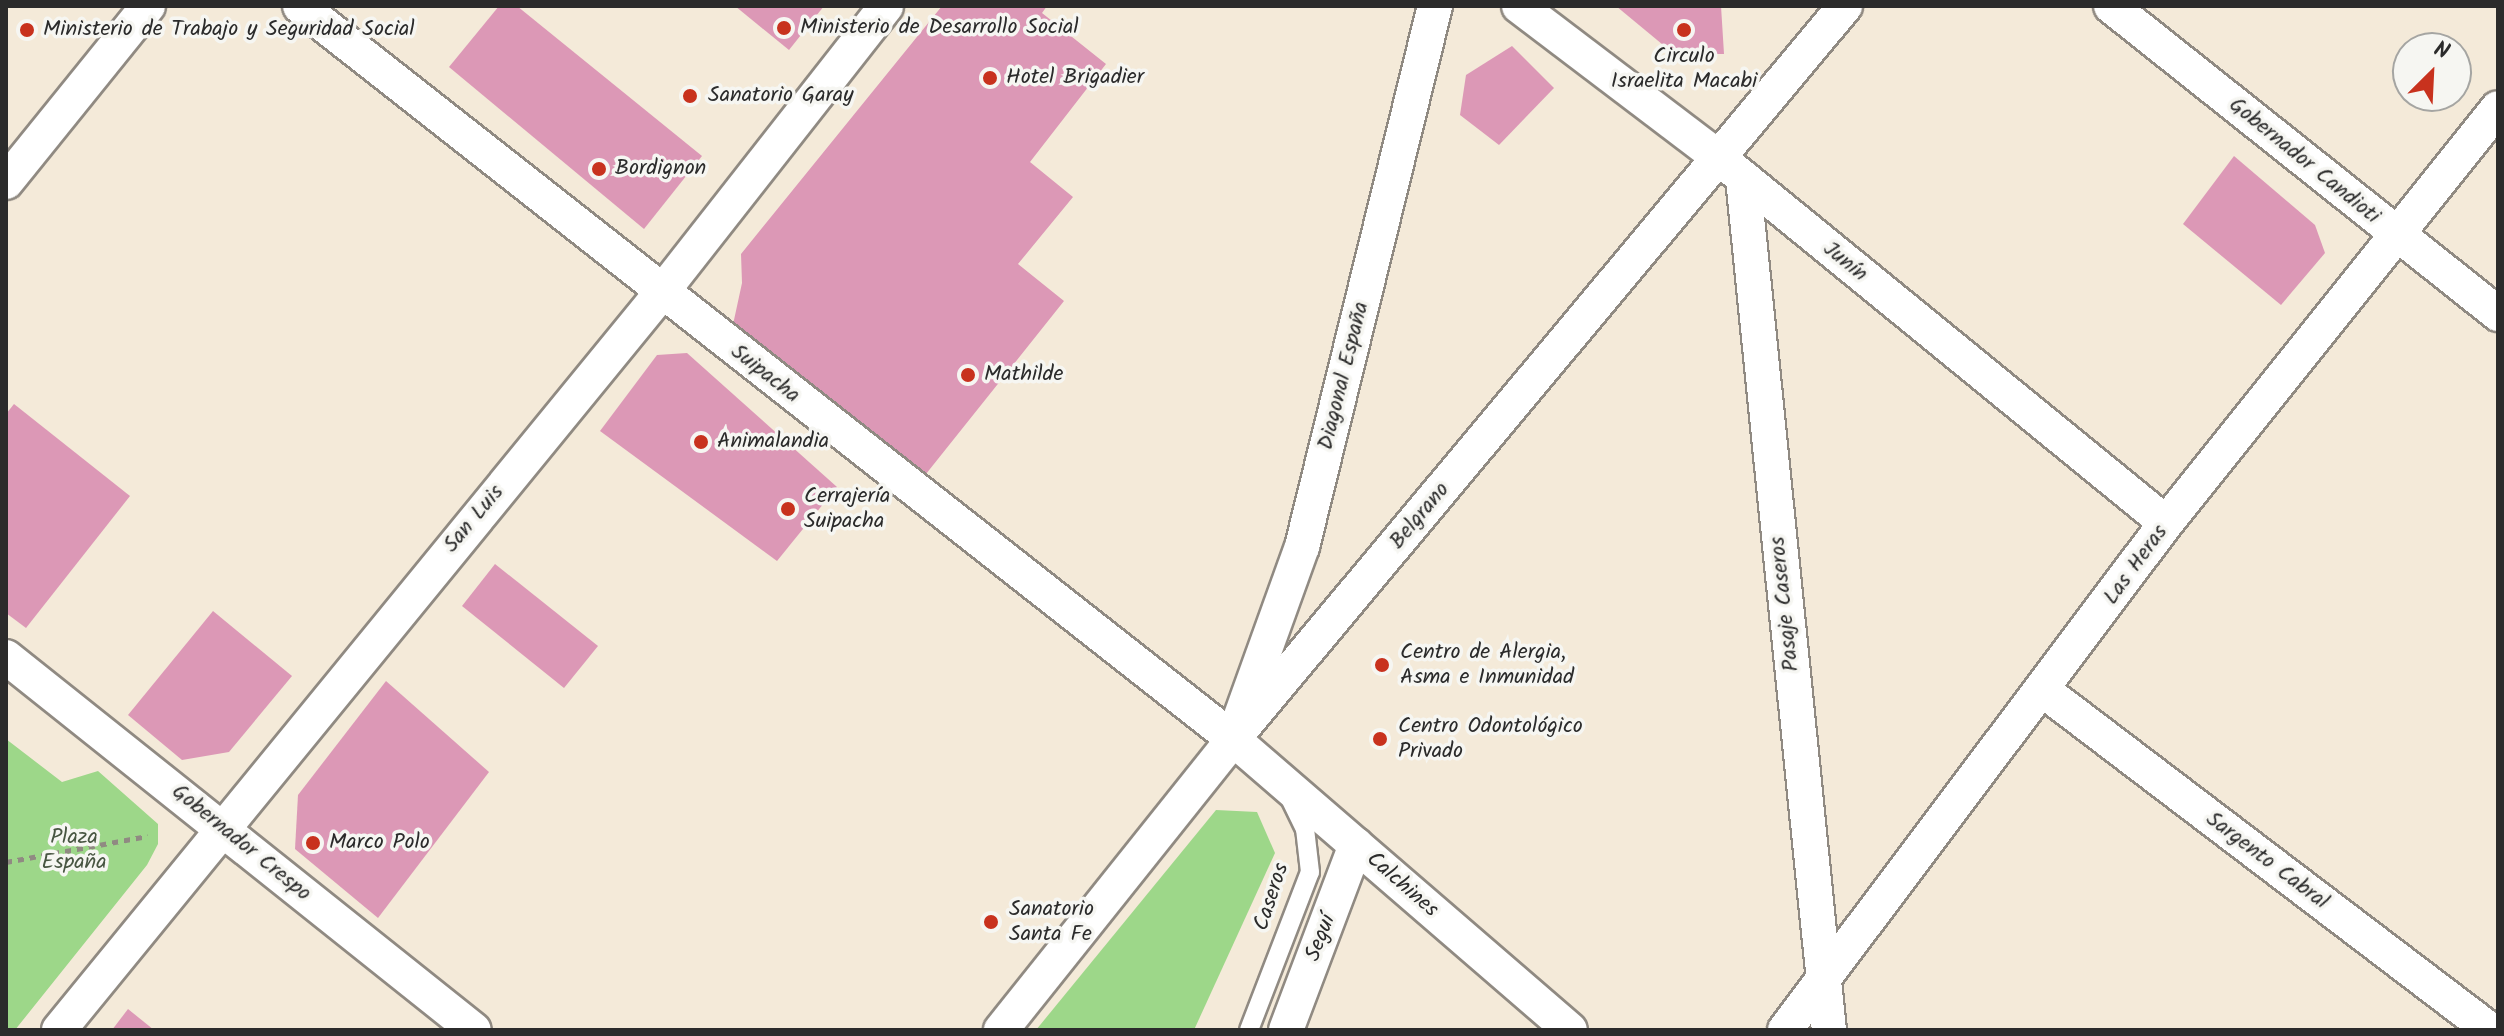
<!DOCTYPE html>
<html>
<head>
<meta charset="utf-8">
<style>
  body { margin:0 }
  #map { position:relative; width:2504px; height:1036px; overflow:hidden; background:#f4ead9; font-family:Kalam,sans-serif }
  div>[style] { position:absolute }
  [style*='--x'] { left:calc(var(--x)*1px); top:calc(var(--y)*1px); width:calc(var(--w)*1px); rotate:calc(var(--a)*1deg) }
  .green>* { inset:0; background:#9dd789 }
  .building>* { inset:0; background:#dc98b6 }
  .path>* { height:5px; margin-top:-2.5px; transform-origin:0; background:repeating-linear-gradient(90deg,#908a82 0 6px,transparent 0 12px) }
  .roads { filter:drop-shadow(2px 0 #908a82) drop-shadow(-2px 0 #908a82) drop-shadow(0 2px #908a82) drop-shadow(0 -2px #908a82) }
  .lane>* { height:18px; margin:-9px; padding:0 9px; transform-origin:9px; border-radius:9px; background:#fff }
  .street>* { height:34px; margin:-17px; padding:0 17px; transform-origin:17px; border-radius:17px; background:#fff }
  .dots>* { width:22px; height:22px; translate:-50% -50%; box-sizing:border-box; border:4px solid #f6f6f2; border-radius:50% }
  span { translate:-50% -50%; white-space:nowrap; text-align:center; line-height:1.15; -webkit-text-stroke:7px #f6f6f2; paint-order:stroke }
  .poi-label { font-size:22px; color:#2b2b2b }
  .left { translate:0 -50%; text-align:left }
  .street-label { font-size:22px; color:#2b2b2b }
  .park-label { font-size:22px; color:#485642 }
  .frame { position:absolute; inset:0; border:8px solid #2b2b2b; pointer-events:none }
  .north { position:absolute; left:2392px; top:32px; width:80px; height:80px; box-sizing:border-box; background:#f6f6f2; border:2px solid #a5a5a2; border-radius:50%; rotate:24deg; font-size:22px; font-weight:700; line-height:32px; text-align:center; color:#2b2b2b }
  .north::after { content:''; display:block; margin:auto; width:28px; height:36px; background:#c8321e; clip-path:polygon(50% 0,100% 100%,50% 72%,0 100%) }
</style>
</head>
<body>
<div id="map">
  <div class="green">
    <div style="clip-path:polygon(6px 739px,62px 782px,98px 771px,158px 824px,158px 844px,147px 865px,15px 1030px,6px 1030px)"></div>
    <div style="clip-path:polygon(1216px 810px,1257px 812px,1275px 853px,1194px 1030px,1036px 1030px)"></div>
  </div>
  <div class="building">
    <div style="clip-path:polygon(499px 6px,517px 6px,702px 156px,644px 229px,449px 67px)"></div>
    <div style="clip-path:polygon(735px 6px,824px 6px,789px 50px)"></div>
    <div style="clip-path:polygon(942px 6px,1047px 6px,1042px 13px,1106px 64px,1030px 162px,1073px 197px,1018px 264px,1064px 301px,918px 484px,729px 343px,742px 283px,741px 254px)"></div>
    <div style="clip-path:polygon(1616px 6px,1721px 6px,1724px 54px,1674px 54px)"></div>
    <div style="clip-path:polygon(1512px 46px,1554px 88px,1499px 145px,1460px 115px,1466px 75px)"></div>
    <div style="clip-path:polygon(2234px 156px,2315px 225px,2325px 253px,2281px 305px,2183px 224px)"></div>
    <div style="clip-path:polygon(687px 353px,837px 487px,777px 561px,600px 431px,657px 355px)"></div>
    <div style="clip-path:polygon(14px 404px,130px 496px,26px 628px,6px 613px,6px 414px)"></div>
    <div style="clip-path:polygon(495px 564px,598px 646px,564px 688px,462px 606px)"></div>
    <div style="clip-path:polygon(213px 611px,292px 676px,229px 752px,182px 760px,128px 715px)"></div>
    <div style="clip-path:polygon(386px 681px,489px 772px,378px 918px,295px 849px,298px 795px)"></div>
    <div style="clip-path:polygon(128px 1009px,154px 1030px,112px 1030px)"></div>
  </div>
  <div class="path">
    <div style="--x:6;--y:862;--w:144;--a:-10.4"></div>
  </div>
  <div class="roads">
    <div class="lane">
      <div style="--x:1249;--y:1030;--w:169;--a:-68.9"></div>
      <div style="--x:1310;--y:872;--w:43;--a:-96.6"></div>
      <div style="--x:1305;--y:829;--w:32;--a:-116"></div>
    </div>
    <div class="street">
      <div style="--x:300;--y:6;--w:1186;--a:38.15"></div>
      <div style="--x:1233;--y:739;--w:445;--a:40.8"></div>
      <div style="--x:1519;--y:6;--w:251;--a:37.2"></div>
      <div style="--x:1719;--y:158;--w:577;--a:39.23"></div>
      <div style="--x:2111;--y:6;--w:495;--a:38.5"></div>
      <div style="--x:1743;--y:178;--w:856;--a:84.24"></div>
      <div style="--x:6;--y:182;--w:226;--a:-51.1"></div>
      <div style="--x:6;--y:657;--w:598;--a:38.56"></div>
      <div style="--x:2044;--y:691;--w:560;--a:37.24"></div>
      <div style="--x:1241;--y:716;--w:180;--a:-70.2"></div>
      <div style="--x:1302;--y:547;--w:557;--a:-76.19"></div>
      <div style="--x:59;--y:1030;--w:953;--a:-50.75"></div>
      <div style="--x:662;--y:292;--w:363;--a:-51.9"></div>
      <div style="--x:1001;--y:1030;--w:372;--a:-51.4"></div>
      <div style="--x:1233;--y:739;--w:955;--a:-50.14"></div>
      <div style="--x:1286;--y:1030;--w:198;--a:-69.3"></div>
      <div style="--x:1785;--y:1030;--w:634;--a:-53.08"></div>
      <div style="--x:2166;--y:523;--w:531;--a:-51.34"></div>
    </div>
  </div>
  <div class="dots">
    <div style="left:784px;top:28px;background:#c8321e"></div>
    <div style="left:27px;top:30px;background:#c8321e"></div>
    <div style="left:1684px;top:30px;background:#c8321e"></div>
    <div style="left:990px;top:78px;background:#c8321e"></div>
    <div style="left:690px;top:96px;background:#c8321e"></div>
    <div style="left:599px;top:169px;background:#c8321e"></div>
    <div style="left:968px;top:375px;background:#c8321e"></div>
    <div style="left:701px;top:442px;background:#c8321e"></div>
    <div style="left:788px;top:509px;background:#c8321e"></div>
    <div style="left:1382px;top:665px;background:#c8321e"></div>
    <div style="left:1380px;top:739px;background:#c8321e"></div>
    <div style="left:313px;top:843px;background:#c8321e"></div>
    <div style="left:991px;top:922px;background:#c8321e"></div>
  </div>
  <div class="poi-label">
    <span class="left" style="left:800px;top:28px">Ministerio de Desarrollo Social</span>
    <span class="left" style="left:43px;top:30px">Ministerio de Trabajo y Seguridad Social</span>
    <span style="left:1684px;top:69px">Circulo<br>Israelita Macabi</span>
    <span class="left" style="left:1006px;top:78px">Hotel Brigadier</span>
    <span class="left" style="left:708px;top:96px">Sanatorio Garay</span>
    <span class="left" style="left:615px;top:169px">Bordignon</span>
    <span class="left" style="left:984px;top:375px">Mathilde</span>
    <span class="left" style="left:717px;top:442px">Animalandia</span>
    <span class="left" style="left:804px;top:509px">Cerrajería<br>Suipacha</span>
    <span class="left" style="left:1400px;top:665px">Centro de Alergia,<br>Asma e Inmunidad</span>
    <span class="left" style="left:1398px;top:739px">Centro Odontológico<br>Privado</span>
    <span class="left" style="left:329px;top:843px">Marco Polo</span>
    <span class="left" style="left:1009px;top:922px">Sanatorio<br>Santa Fe</span>
  </div>
  <div class="street-label">
    <span style="left:2304px;top:161px;rotate:39deg">Gobernador Candioti</span>
    <span style="left:1845px;top:262px;rotate:39deg">Junín</span>
    <span style="left:765px;top:374px;rotate:38deg">Suipacha</span>
    <span style="left:1344px;top:376px;rotate:-76deg">Diagonal España</span>
    <span style="left:1420px;top:516px;rotate:-50deg">Belgrano</span>
    <span style="left:474px;top:519px;rotate:-50deg">San Luis</span>
    <span style="left:2136px;top:565px;rotate:-54deg">Las Heras</span>
    <span style="left:1785px;top:604px;rotate:-96deg">Pasaje Caseros</span>
    <span style="left:241px;top:843px;rotate:39deg">Gobernador Crespo</span>
    <span style="left:2267px;top:861px;rotate:37deg">Sargento Cabral</span>
    <span style="left:1402px;top:885px;rotate:41deg">Calchines</span>
    <span style="left:1272px;top:897px;rotate:-72deg">Caseros</span>
    <span style="left:1321px;top:938px;rotate:-69deg">Seguí</span>
  </div>
  <div class="park-label">
    <span style="left:74px;top:850px">Plaza<br>España</span>
  </div>
  <div class="frame"></div>
  <div class="north">N</div>
</div>
</body>
</html>
